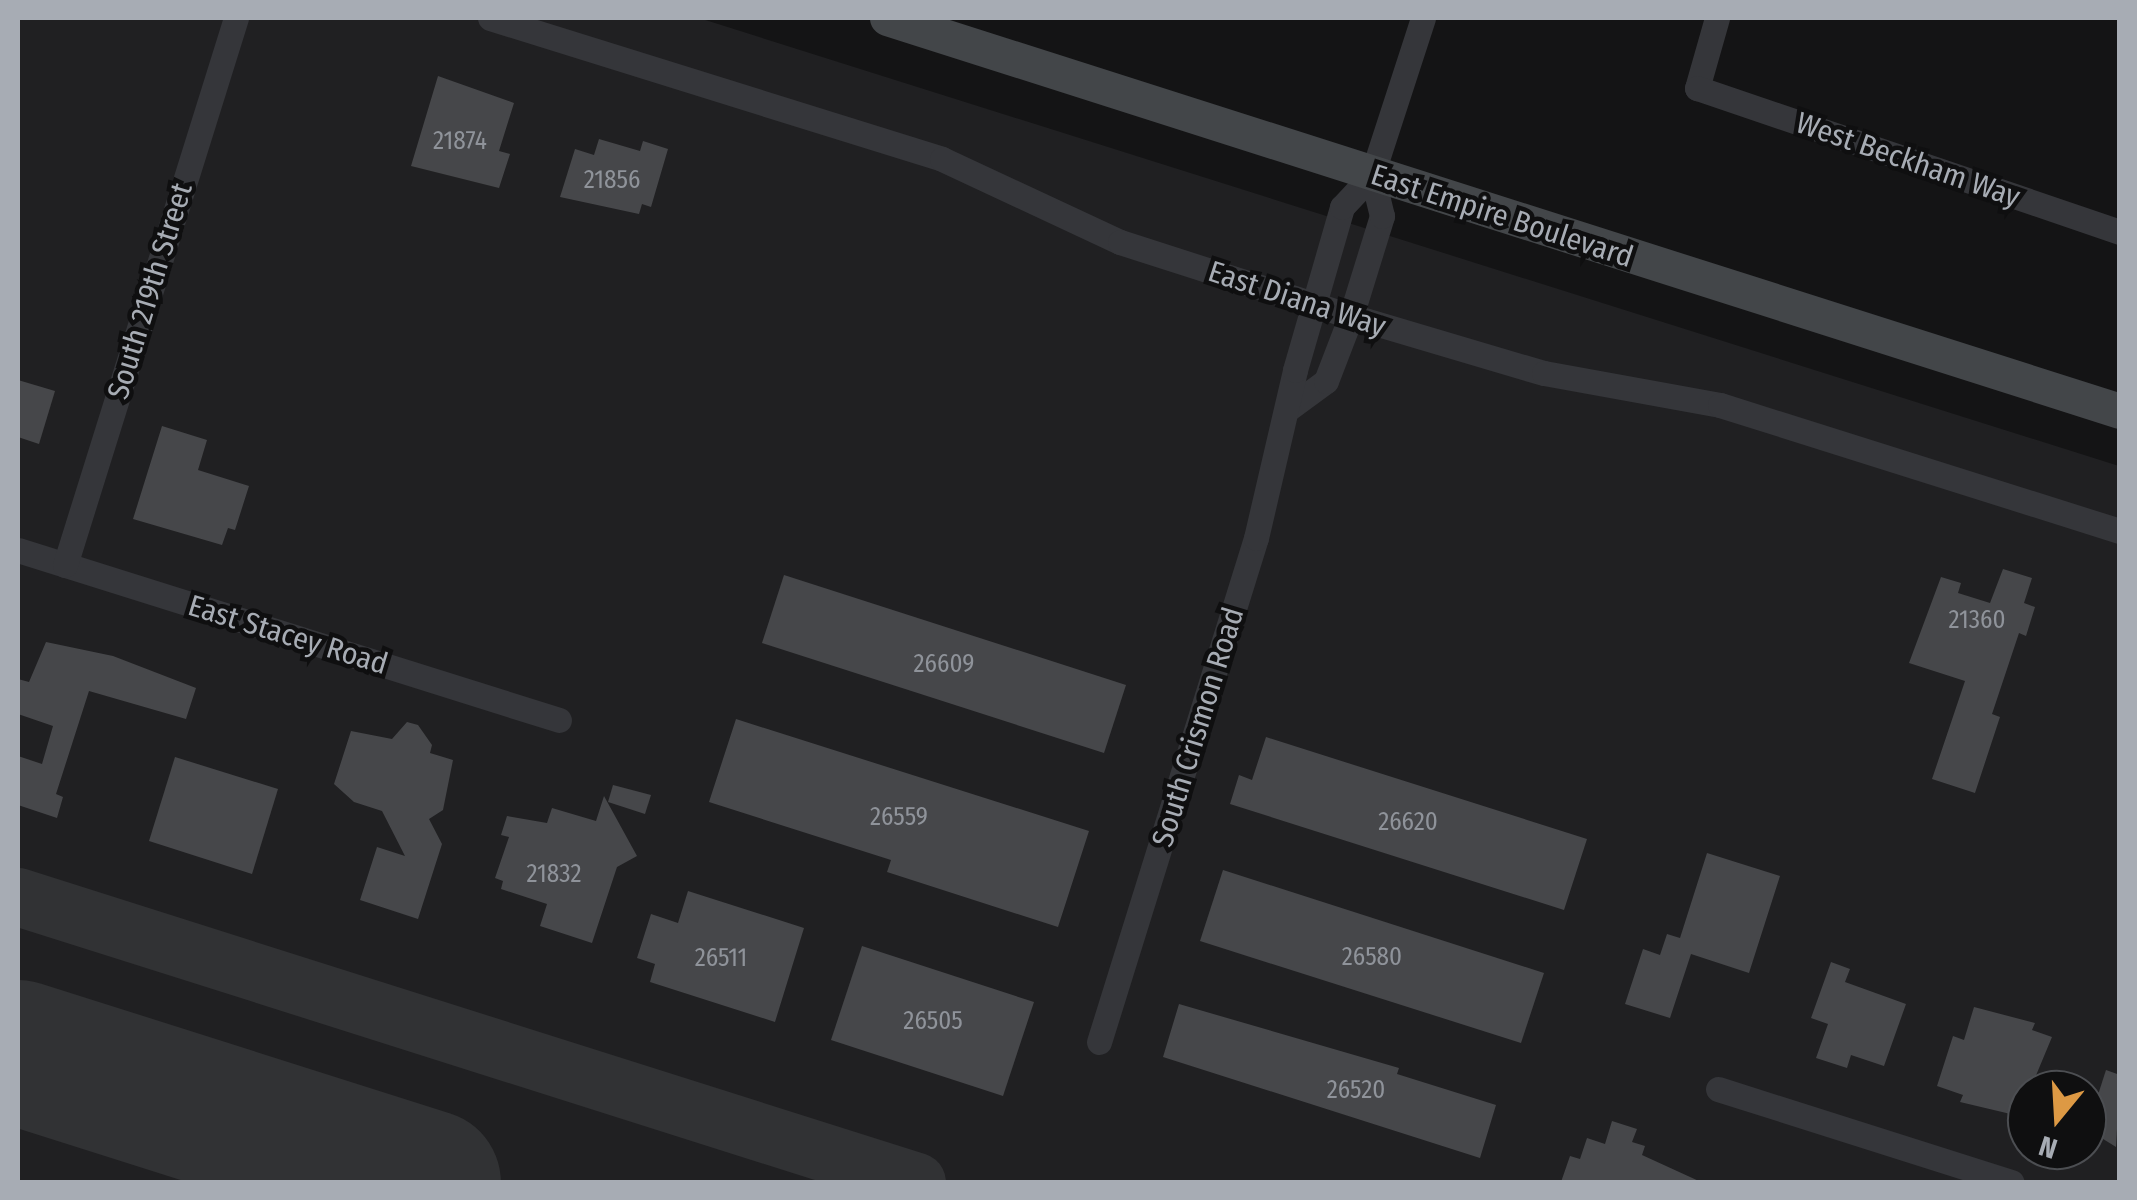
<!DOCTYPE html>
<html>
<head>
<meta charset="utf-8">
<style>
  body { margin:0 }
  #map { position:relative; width:2137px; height:1200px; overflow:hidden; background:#141415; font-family:"Fira Sans Condensed",sans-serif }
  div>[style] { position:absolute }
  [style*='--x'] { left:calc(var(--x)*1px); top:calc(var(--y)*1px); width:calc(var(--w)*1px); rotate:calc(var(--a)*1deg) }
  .built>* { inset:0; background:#202022 }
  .taxiway>* { height:58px; margin:-29px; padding:0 29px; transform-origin:29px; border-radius:29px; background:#313234 }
  .runway>* { height:145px; margin:-72.5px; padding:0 72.5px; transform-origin:72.5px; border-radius:72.5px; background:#313234 }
  .building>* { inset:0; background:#46474a }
  .street>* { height:25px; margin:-12.5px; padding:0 12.5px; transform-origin:12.5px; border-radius:12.5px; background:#35363a }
  .secondary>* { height:35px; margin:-17.5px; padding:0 17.5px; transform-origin:17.5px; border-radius:17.5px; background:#434649 }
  span { translate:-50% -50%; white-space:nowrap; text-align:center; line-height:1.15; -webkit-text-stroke:9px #0f0f10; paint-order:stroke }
  .number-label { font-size:25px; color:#8f939a }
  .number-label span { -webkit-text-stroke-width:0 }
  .street-label { font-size:30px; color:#a7acb4 }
  .frame { position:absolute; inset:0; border:20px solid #a7acb4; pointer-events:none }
  .north { position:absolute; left:2007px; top:1070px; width:100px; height:100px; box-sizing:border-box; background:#0f0f10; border:2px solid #4c4e52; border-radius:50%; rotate:198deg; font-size:28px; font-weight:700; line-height:40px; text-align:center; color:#a7acb4 }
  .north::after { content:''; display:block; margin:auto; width:35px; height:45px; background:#d94; clip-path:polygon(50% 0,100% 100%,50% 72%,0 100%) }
</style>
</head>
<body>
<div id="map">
  <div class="built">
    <div style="clip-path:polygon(evenodd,18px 18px,699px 18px,2119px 466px,2119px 1182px,18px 1182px,18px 18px,2027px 1090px,2087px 1090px,2087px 1150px,2027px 1150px,2027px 1090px)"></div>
  </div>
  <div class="taxiway">
    <div style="--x:18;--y:897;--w:943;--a:17.59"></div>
  </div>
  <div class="runway">
    <div style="--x:18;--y:1052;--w:430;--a:17.6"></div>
  </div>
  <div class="building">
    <div style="clip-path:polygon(438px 76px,514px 103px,499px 151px,510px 154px,499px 188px,411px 166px)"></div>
    <div style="clip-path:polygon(599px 139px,640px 151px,643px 141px,668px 149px,651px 207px,642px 204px,639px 214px,560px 197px,575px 149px,594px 155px)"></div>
    <div style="clip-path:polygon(18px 380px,55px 391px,39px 444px,18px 437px)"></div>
    <div style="clip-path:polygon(162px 426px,207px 440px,198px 470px,249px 486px,235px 530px,228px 528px,222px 545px,133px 519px)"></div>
    <div style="clip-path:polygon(2003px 569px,2032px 578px,2024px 603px,2035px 607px,2026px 636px,2019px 633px,1992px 714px,2000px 717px,1975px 793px,1932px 779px,1965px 681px,1909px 663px,1941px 577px,1961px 583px,1958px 593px,1990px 603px)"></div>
    <div style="clip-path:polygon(784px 575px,1126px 685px,1104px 753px,762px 643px)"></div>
    <div style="clip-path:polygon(46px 642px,113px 656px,196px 688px,186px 719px,89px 691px,56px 794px,63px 797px,57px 818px,18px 805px,18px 756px,42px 764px,53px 726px,18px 714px,18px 679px,29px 682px)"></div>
    <div style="clip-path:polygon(736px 719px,1089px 831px,1058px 927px,887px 872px,891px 860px,709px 802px)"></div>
    <div style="clip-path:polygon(407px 722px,418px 725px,432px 745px,430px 753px,453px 760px,443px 810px,429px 819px,442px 844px,418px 919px,360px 900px,377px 847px,405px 856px,382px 811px,354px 802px,334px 784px,351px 731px,392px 739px)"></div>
    <div style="clip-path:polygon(1266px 737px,1587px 839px,1564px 910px,1230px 804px,1239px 775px,1252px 780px)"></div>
    <div style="clip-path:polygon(175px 757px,278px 789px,252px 874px,149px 841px)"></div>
    <div style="clip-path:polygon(613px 785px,651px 795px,645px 814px,608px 802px)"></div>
    <div style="clip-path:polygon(604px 796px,637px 856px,617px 867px,592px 943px,540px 926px,547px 904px,501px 889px,503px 881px,495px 878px,509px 837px,501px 835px,507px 816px,547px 823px,552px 808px,596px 821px)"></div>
    <div style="clip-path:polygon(1707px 853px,1780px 876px,1749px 973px,1691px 954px,1670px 1018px,1625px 1004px,1643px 949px,1660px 955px,1667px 934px,1680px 938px)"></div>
    <div style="clip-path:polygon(1223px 870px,1544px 973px,1521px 1043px,1200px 941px)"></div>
    <div style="clip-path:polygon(688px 891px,804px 928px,775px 1022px,650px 982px,655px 964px,637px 958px,651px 914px,678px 923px)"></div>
    <div style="clip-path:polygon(862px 946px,1034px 1002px,1003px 1096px,831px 1040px)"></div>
    <div style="clip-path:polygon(1831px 962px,1850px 969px,1845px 982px,1906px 1004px,1884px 1066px,1851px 1055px,1847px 1068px,1816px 1058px,1828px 1024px,1811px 1018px)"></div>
    <div style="clip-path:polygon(1179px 1004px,1399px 1068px,1397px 1074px,1496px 1105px,1480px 1158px,1163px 1057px)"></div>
    <div style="clip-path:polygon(1974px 1007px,2035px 1023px,2032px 1030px,2052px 1037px,2019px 1116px,1960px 1102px,1963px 1095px,1937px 1086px,1953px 1036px,1964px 1040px)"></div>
    <div style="clip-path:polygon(2106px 1070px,2120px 1075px,2116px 1147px,2087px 1129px)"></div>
    <div style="clip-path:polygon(1612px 1121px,1637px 1129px,1632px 1142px,1645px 1146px,1642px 1155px,1701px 1182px,1561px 1182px,1570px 1156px,1580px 1159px,1587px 1138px,1605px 1144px)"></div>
  </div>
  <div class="street">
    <div style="--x:490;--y:18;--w:473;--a:17.3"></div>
    <div style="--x:942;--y:159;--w:196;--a:25"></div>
    <div style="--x:1120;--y:242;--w:243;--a:17.8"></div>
    <div style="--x:1351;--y:316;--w:201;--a:16.5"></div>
    <div style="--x:1544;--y:373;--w:179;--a:10.3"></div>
    <div style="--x:1720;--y:405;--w:419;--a:17.5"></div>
    <div style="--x:1717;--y:18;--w:73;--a:105.9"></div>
    <div style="--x:1697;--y:88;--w:447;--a:18.8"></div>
    <div style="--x:1288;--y:409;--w:47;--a:-36.4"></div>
    <div style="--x:1326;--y:381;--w:70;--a:-69"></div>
    <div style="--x:1351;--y:316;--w:105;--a:-72.8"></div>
    <div style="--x:1382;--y:216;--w:42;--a:-103.7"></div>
    <div style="--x:18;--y:550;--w:567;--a:17.44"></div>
    <div style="--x:65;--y:565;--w:573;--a:-72.64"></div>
    <div style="--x:1099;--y:1042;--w:528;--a:-72.7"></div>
    <div style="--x:1256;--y:538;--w:172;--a:-76.9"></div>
    <div style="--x:1295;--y:370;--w:170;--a:-73.9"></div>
    <div style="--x:1342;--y:207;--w:44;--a:-46.8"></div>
    <div style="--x:1372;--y:175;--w:165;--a:-72"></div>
    <div style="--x:1718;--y:1089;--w:308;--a:17.6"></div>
  </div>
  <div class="secondary">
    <div style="--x:887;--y:18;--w:1294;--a:17.68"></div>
  </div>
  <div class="number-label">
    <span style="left:460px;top:141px">21874</span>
    <span style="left:612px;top:180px">21856</span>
    <span style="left:1977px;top:620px">21360</span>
    <span style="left:944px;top:664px">26609</span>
    <span style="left:899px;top:817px">26559</span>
    <span style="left:1408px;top:822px">26620</span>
    <span style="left:554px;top:874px">21832</span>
    <span style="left:1372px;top:957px">26580</span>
    <span style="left:721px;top:958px">26511</span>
    <span style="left:933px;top:1021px">26505</span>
    <span style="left:1356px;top:1090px">26520</span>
  </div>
  <div class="street-label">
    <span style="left:1908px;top:160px;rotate:19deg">West Beckham Way</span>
    <span style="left:1502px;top:216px;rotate:18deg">East Empire Boulevard</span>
    <span style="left:150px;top:291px;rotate:-73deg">South 219th Street</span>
    <span style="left:1297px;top:299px;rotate:18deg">East Diana Way</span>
    <span style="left:288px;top:635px;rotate:17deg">East Stacey Road</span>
    <span style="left:1198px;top:727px;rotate:-73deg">South Crismon Road</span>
  </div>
  <div class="frame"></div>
  <div class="north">N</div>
</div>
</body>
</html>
